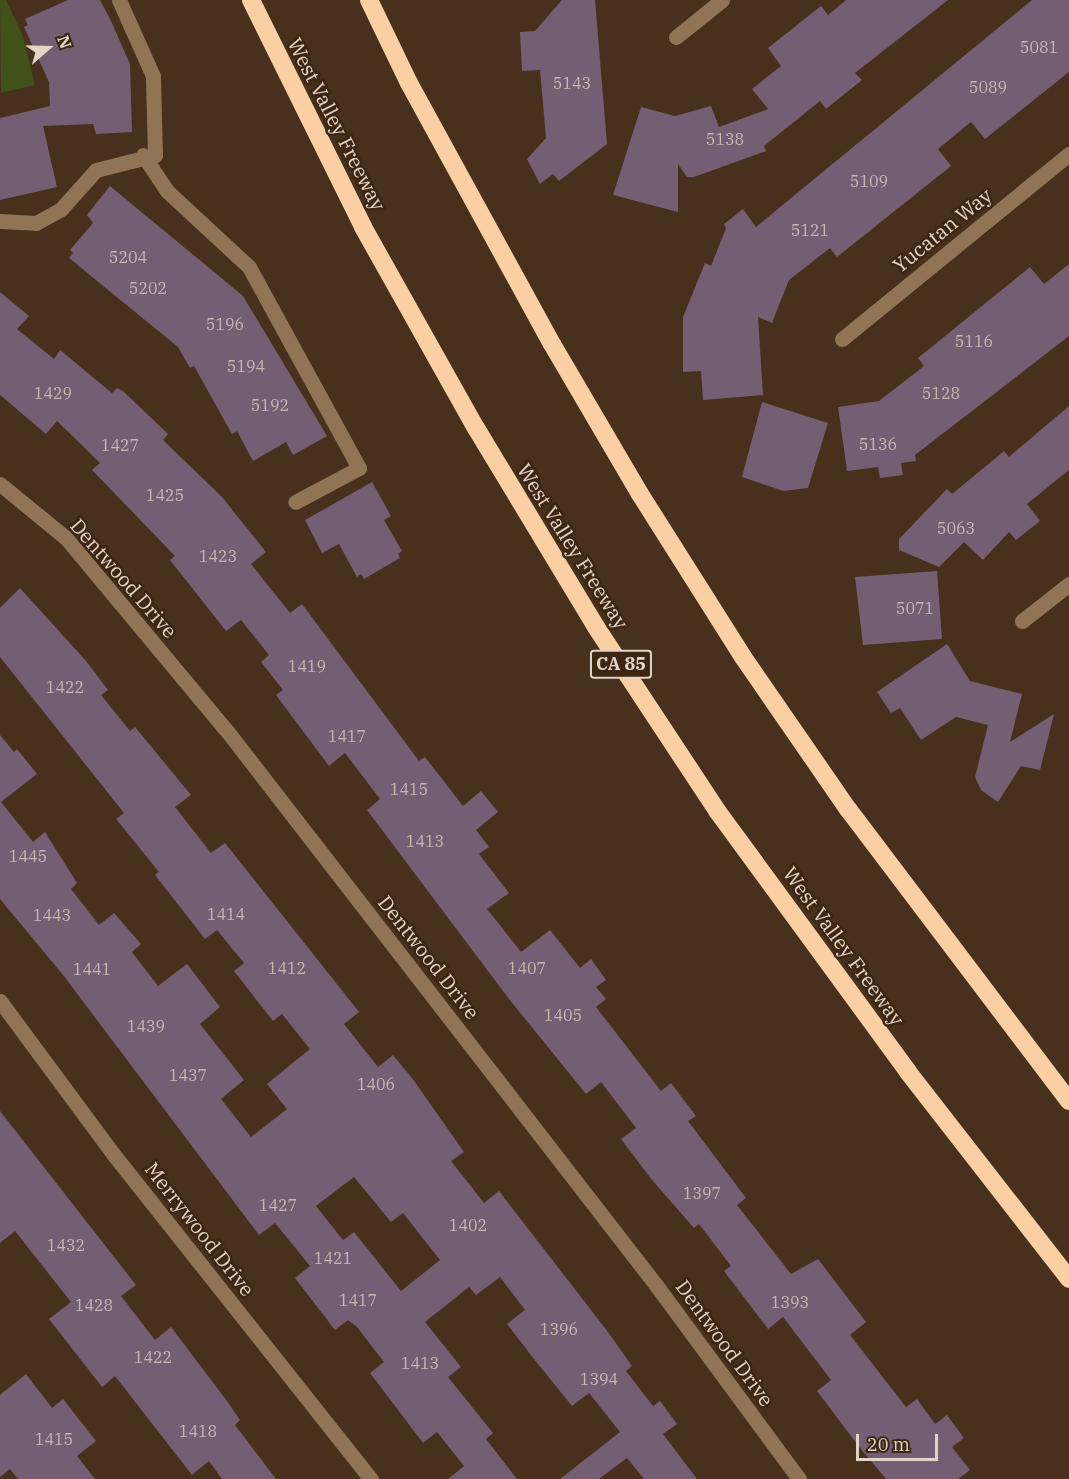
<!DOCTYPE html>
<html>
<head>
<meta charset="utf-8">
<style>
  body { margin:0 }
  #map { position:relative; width:1069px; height:1479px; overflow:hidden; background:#47301c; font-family:"IBM Plex Serif",serif }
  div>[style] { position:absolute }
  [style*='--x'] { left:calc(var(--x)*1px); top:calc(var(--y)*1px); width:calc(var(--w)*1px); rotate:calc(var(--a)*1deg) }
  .green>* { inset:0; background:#42501a }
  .building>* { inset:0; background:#755d74 }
  .minor>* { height:15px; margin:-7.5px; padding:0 7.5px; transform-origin:7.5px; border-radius:7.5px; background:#917456 }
  .highway>* { height:18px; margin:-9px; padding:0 9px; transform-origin:9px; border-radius:9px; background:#facfa3 }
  span { translate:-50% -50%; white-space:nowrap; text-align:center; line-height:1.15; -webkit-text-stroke:5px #3d2612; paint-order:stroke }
  .number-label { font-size:16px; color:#c8b6b3 }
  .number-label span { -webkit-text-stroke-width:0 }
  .shield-label span { padding:2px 4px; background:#3d2612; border:2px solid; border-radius:4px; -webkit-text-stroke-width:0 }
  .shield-label { font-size:18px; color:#e3d4c8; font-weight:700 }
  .street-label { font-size:20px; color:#e3d4c8 }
  .north { position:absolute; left:18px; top:18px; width:60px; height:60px; -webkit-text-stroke:4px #3d2612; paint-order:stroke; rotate:70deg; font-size:16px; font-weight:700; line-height:24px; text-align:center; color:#e3d4c8 }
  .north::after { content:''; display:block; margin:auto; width:21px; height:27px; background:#e3d4c8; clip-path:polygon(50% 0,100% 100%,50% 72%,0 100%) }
  .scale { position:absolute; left:856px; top:1434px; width:82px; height:27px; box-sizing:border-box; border:3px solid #e3d4c8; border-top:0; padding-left:8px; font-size:18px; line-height:21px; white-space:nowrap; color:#e3d4c8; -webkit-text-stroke:4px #3d2612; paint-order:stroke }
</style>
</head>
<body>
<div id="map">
  <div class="green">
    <div style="clip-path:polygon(0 0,6px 0,23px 36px,35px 85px,1px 93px)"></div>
  </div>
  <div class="building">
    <div style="clip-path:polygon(68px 0,100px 0,111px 21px,130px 64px,132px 132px,96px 134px,93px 124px,43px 126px,57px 187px,0 200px,0 118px,50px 106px,49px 82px,24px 27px,28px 25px,25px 19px)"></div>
    <div style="clip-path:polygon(562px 0,595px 0,607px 144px,559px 181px,553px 174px,540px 184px,527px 159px,546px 138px,540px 70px,522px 71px,520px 32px,535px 31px)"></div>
    <div style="clip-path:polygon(846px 0,948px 0,855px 73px,862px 80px,826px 109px,820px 101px,764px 146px,766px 151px,694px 177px,687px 177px,678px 164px,678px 212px,613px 195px,641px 107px,675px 116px,711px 106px,719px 127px,768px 109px,752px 89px,781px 66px,768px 48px,821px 6px,828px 15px)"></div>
    <div style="clip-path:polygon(1032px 0,1069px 0,1069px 72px,985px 139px,971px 122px,938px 149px,951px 166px,837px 257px,830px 248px,789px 280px,772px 323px,758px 317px,763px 395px,703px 400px,701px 371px,683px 372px,683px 317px,705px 263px,711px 266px,726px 228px,724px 224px,743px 209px,756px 227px)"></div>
    <div style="clip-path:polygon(110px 186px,243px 296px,327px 436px,293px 455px,286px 442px,253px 461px,237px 431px,232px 434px,194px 366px,190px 368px,178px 347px,69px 258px,73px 253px,70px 250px,93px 223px,87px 215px)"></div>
    <div style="clip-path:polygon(1069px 264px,1069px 336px,915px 455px,916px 461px,901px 463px,903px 475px,880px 478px,878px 467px,847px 471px,838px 407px,879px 401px,924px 366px,918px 358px,1030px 267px,1044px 284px)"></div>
    <div style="clip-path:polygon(0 292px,29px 316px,17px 329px,54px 359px,60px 350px,112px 393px,117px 388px,123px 391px,168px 434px,163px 440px,222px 497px,266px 552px,251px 564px,290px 613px,302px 604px,419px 761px,425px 757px,463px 806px,481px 791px,498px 812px,476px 830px,489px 847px,479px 854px,509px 893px,487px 909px,521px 952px,550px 930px,580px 968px,591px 959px,606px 980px,596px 987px,606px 999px,596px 1007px,661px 1091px,671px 1083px,696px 1116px,688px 1121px,746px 1198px,737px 1205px,791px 1274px,818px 1259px,866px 1322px,850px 1335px,906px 1407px,917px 1399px,935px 1424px,947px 1415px,964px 1438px,952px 1447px,970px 1470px,958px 1479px,886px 1479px,860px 1448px,817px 1391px,831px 1380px,783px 1317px,768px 1329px,724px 1271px,731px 1266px,699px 1224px,694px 1228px,652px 1180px,621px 1139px,636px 1128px,601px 1082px,586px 1094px,509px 999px,367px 810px,380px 799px,345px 753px,329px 766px,276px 695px,283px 690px,261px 662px,269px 655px,241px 620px,226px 631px,170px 560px,175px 556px,92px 470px,100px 463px,57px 421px,46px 434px,0 395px)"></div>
    <div style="clip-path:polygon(762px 402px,828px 423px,808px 488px,783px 491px,742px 477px)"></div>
    <div style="clip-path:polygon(1069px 406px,1069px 470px,1027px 504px,1040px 521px,1016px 540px,1009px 532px,983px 560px,964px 542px,939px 567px,899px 550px,899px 539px,947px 489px,952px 494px,1004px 451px,1009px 457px)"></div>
    <div style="clip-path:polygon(372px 482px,391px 516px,384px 520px,402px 551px,398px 554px,400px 558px,364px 579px,361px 574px,357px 577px,339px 544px,322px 553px,305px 520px)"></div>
    <div style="clip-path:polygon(937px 571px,942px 639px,863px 645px,855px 577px)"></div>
    <div style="clip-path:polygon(evenodd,20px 588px,86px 661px,108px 690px,101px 695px,130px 731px,135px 727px,191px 795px,175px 807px,211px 853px,225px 843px,359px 1012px,344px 1024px,378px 1067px,393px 1055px,412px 1078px,464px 1152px,451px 1161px,484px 1203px,499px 1191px,608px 1332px,632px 1366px,626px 1371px,653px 1406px,660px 1401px,677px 1424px,663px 1434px,697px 1479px,644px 1479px,627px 1458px,599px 1479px,560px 1479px,620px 1432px,589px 1393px,572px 1406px,534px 1359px,507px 1324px,525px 1310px,500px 1277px,476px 1295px,469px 1287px,425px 1322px,461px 1367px,448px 1377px,493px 1433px,486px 1439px,517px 1479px,448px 1479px,464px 1466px,437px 1432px,423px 1443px,370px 1373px,384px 1362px,357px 1327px,348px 1320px,335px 1330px,295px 1278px,310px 1266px,275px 1223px,259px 1235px,63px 975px,0 899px,0 735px,14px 752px,17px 749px,37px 774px,1px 802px,33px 842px,45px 832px,77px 883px,71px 889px,99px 925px,114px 913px,141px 944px,132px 952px,158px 986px,187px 964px,220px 1007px,200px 1024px,244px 1080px,221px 1099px,251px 1137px,287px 1109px,267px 1084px,310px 1049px,282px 1014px,273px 1021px,234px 971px,244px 963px,217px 930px,205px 939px,191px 921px,155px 875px,159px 872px,116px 819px,124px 813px,0 657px,0 608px,20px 588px,354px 1177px,391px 1222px,403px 1213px,440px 1260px,401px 1291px,354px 1232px,343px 1240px,316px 1206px,354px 1177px)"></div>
    <div style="clip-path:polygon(947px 644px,970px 681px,1022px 694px,1010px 742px,1054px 714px,1040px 770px,1021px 766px,998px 802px,981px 790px,975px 777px,988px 725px,956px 717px,921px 740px,900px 708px,891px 713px,877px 692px)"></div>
    <div style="clip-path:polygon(0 1111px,136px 1285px,121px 1296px,155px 1340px,171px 1327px,227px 1401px,240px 1420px,235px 1425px,276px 1479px,222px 1479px,209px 1461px,192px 1475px,115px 1376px,102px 1387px,49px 1319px,71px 1302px,15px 1231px,0 1243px)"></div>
    <div style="clip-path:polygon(26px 1374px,52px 1408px,63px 1399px,96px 1441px,77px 1456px,95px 1479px,18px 1479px,10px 1469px,0 1477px,0 1395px)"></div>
  </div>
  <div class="minor">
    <div style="--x:676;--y:37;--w:59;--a:-38.8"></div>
    <div style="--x:143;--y:155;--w:43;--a:56.3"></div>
    <div style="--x:167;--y:191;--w:112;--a:42.8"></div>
    <div style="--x:249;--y:267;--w:229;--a:61.3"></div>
    <div style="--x:359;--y:468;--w:72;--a:152"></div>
    <div style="--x:0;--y:221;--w:36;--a:3"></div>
    <div style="--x:36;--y:223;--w:29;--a:-29"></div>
    <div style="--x:61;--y:209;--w:52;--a:-48.1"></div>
    <div style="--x:96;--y:170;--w:61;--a:-14.3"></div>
    <div style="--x:155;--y:155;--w:79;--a:-91.5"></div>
    <div style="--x:153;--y:76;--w:83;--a:-114.1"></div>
    <div style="--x:842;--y:339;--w:293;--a:-39.2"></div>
    <div style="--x:0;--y:484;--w:85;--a:39.3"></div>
    <div style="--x:66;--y:538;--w:251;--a:50.2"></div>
    <div style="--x:227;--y:731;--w:701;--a:52.25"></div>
    <div style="--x:656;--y:1285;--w:241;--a:53.6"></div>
    <div style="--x:1022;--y:621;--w:60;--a:-38.2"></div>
    <div style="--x:0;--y:1001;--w:192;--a:53.5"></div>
    <div style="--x:114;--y:1155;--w:414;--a:51.6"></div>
  </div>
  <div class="highway">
    <div style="--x:251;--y:0;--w:253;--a:63.7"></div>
    <div style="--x:363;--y:227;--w:231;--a:60.7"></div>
    <div style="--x:476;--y:428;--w:232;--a:58.9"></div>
    <div style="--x:596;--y:627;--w:222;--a:56.6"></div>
    <div style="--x:718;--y:812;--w:322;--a:53.8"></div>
    <div style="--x:908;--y:1072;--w:262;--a:52.1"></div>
    <div style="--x:369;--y:0;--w:92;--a:64.3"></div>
    <div style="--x:409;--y:83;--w:298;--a:61.3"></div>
    <div style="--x:552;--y:344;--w:174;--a:59.6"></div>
    <div style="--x:640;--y:494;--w:193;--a:57.7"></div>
    <div style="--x:743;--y:657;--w:185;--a:55.4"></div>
    <div style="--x:848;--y:809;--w:366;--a:52.9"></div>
  </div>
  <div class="number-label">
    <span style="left:1039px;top:47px">5081</span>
    <span style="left:572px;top:83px">5143</span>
    <span style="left:988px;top:87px">5089</span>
    <span style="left:725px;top:139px">5138</span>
    <span style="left:869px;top:181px">5109</span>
    <span style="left:810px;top:230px">5121</span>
    <span style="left:128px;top:257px">5204</span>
    <span style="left:148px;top:288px">5202</span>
    <span style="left:225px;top:324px">5196</span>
    <span style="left:974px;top:341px">5116</span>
    <span style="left:246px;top:366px">5194</span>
    <span style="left:53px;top:393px">1429</span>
    <span style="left:941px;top:393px">5128</span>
    <span style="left:270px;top:405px">5192</span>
    <span style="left:878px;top:444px">5136</span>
    <span style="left:120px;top:445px">1427</span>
    <span style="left:165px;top:495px">1425</span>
    <span style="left:956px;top:528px">5063</span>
    <span style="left:218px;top:556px">1423</span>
    <span style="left:915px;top:608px">5071</span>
    <span style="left:307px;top:666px">1419</span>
    <span style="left:65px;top:687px">1422</span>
    <span style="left:347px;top:736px">1417</span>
    <span style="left:409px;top:789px">1415</span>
    <span style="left:425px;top:841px">1413</span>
    <span style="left:28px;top:856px">1445</span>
    <span style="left:226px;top:914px">1414</span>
    <span style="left:52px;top:915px">1443</span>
    <span style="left:287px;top:968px">1412</span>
    <span style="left:527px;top:968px">1407</span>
    <span style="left:92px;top:969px">1441</span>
    <span style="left:563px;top:1015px">1405</span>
    <span style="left:146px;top:1026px">1439</span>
    <span style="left:188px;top:1075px">1437</span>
    <span style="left:376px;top:1084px">1406</span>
    <span style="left:702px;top:1193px">1397</span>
    <span style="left:278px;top:1205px">1427</span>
    <span style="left:468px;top:1225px">1402</span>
    <span style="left:66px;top:1245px">1432</span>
    <span style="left:333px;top:1258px">1421</span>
    <span style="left:358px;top:1300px">1417</span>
    <span style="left:790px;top:1302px">1393</span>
    <span style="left:94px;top:1305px">1428</span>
    <span style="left:559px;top:1329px">1396</span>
    <span style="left:153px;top:1357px">1422</span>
    <span style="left:420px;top:1363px">1413</span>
    <span style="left:599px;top:1379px">1394</span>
    <span style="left:198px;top:1431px">1418</span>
    <span style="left:54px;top:1439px">1415</span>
  </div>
  <div class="shield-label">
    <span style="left:621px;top:664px">CA 85</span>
  </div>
  <div class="street-label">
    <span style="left:337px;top:124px;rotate:63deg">West Valley Freeway</span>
    <span style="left:942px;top:230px;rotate:-39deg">Yucatan Way</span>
    <span style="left:573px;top:546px;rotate:58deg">West Valley Freeway</span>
    <span style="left:124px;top:578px;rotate:49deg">Dentwood Drive</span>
    <span style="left:844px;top:946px;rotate:54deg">West Valley Freeway</span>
    <span style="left:429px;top:957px;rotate:52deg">Dentwood Drive</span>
    <span style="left:200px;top:1229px;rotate:52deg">Merrywood Drive</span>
    <span style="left:725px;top:1343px;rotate:54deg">Dentwood Drive</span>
  </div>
  <div class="north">N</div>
  <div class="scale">20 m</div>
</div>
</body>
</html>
